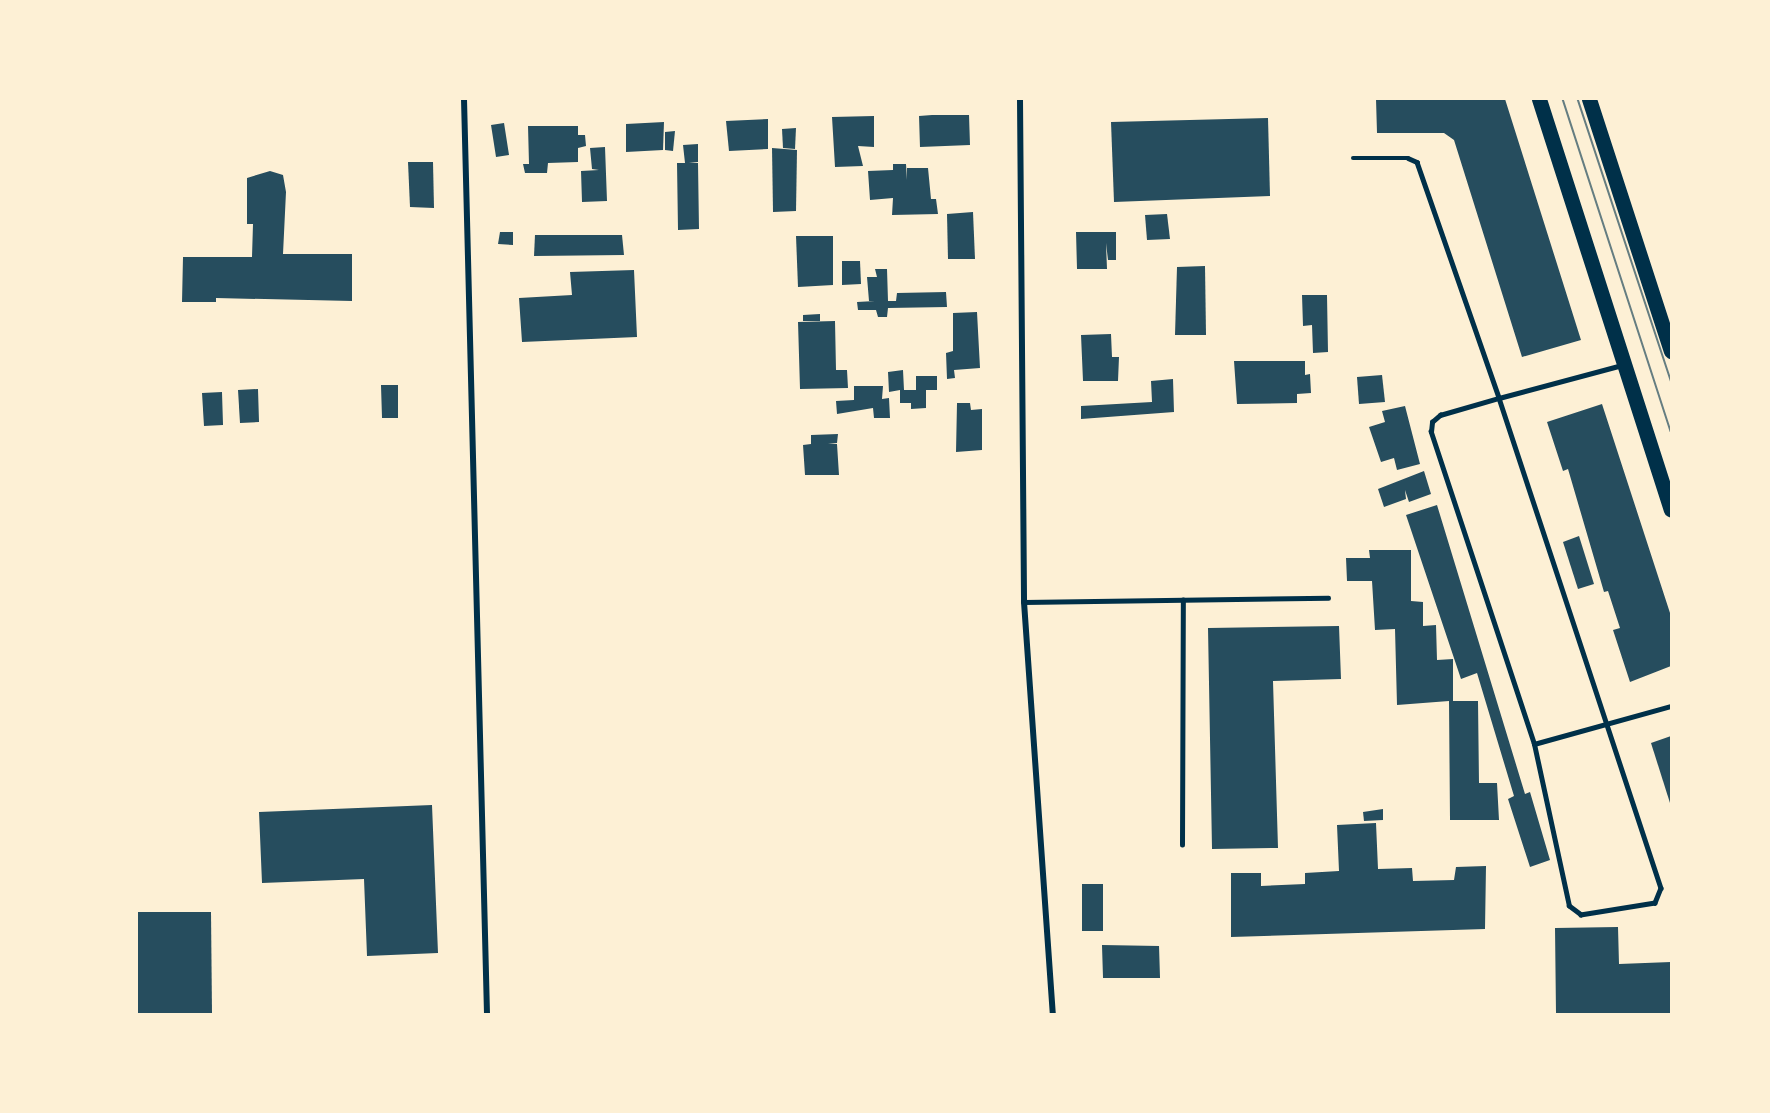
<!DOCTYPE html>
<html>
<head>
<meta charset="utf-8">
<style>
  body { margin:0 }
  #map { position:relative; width:1770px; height:1113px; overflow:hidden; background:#fdf0d5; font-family:Mulish,sans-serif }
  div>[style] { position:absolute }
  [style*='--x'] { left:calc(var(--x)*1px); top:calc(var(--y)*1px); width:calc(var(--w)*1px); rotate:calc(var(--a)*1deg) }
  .building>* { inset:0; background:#264d5e }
  .service>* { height:4.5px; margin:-2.25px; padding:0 2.25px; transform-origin:2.25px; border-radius:2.25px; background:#003049 }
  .minor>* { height:6px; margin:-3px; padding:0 3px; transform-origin:3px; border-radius:3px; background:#003049 }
  .primary>* { height:15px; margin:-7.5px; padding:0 7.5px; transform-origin:7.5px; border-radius:7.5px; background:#003049 }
  .tram>* { height:1.5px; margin:-0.75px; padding:0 0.75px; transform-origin:0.75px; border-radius:0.75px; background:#657d81 }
  span { translate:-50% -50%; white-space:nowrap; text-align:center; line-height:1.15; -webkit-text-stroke:6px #fdf0d5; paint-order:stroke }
  .frame { position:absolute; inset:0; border:100px solid #fdf0d5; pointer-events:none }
</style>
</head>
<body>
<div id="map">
  <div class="building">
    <div style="clip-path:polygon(1376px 99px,1505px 99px,1581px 340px,1522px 357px,1454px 140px,1444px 133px,1377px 133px)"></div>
    <div style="clip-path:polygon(932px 115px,969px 115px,970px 145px,920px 147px,919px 116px)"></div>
    <div style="clip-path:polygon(874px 116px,874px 147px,858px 146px,863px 166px,835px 167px,832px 117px)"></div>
    <div style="clip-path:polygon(1268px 118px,1270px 196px,1114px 202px,1111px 122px)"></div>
    <div style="clip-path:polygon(768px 119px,768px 149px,729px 151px,726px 121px)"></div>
    <div style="clip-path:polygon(664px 122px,663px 150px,626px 152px,626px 124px)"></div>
    <div style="clip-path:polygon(504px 123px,509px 155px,496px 157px,491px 125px)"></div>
    <div style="clip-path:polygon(528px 126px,578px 126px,578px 135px,585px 135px,586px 146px,578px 148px,578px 162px,548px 163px,547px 173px,525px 173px,523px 164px,529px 164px)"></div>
    <div style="clip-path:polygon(796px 128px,795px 149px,783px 148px,782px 129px)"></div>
    <div style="clip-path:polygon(675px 131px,673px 151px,665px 150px,665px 132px)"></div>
    <div style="clip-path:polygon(698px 144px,698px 162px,689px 163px,698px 163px,699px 229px,678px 230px,677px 163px,685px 163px,683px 145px)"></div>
    <div style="clip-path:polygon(605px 147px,607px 201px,582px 202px,581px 171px,599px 170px,592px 169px,590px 148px)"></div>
    <div style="clip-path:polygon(772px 148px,797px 150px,796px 211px,773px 212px)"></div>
    <div style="clip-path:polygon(408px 162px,433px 162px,434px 208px,410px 207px)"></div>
    <div style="clip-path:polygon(893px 164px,906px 164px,907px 180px,907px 168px,928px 168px,931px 199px,936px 199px,938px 214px,892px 215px,893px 198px,870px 200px,868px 171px,893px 170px)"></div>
    <div style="clip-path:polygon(270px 171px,283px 175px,286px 192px,283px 254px,352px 254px,352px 301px,216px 298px,216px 302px,182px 302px,183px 257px,252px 257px,253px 224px,247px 224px,247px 178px)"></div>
    <div style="clip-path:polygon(973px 212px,975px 259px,948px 259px,947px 214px)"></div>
    <div style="clip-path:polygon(1167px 214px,1170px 239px,1147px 240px,1145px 215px)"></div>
    <div style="clip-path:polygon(500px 232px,513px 232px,513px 245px,498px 244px)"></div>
    <div style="clip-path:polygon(1076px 232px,1116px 232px,1116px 260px,1108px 260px,1106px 243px,1107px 269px,1077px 269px)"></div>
    <div style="clip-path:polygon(535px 235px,622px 235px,624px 255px,534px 256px)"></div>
    <div style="clip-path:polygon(796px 236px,833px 236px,833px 285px,798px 287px)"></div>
    <div style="clip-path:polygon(842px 261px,860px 261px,861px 284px,842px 285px)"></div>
    <div style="clip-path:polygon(1205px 266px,1206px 335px,1175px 335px,1177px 267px)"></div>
    <div style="clip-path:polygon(875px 269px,887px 269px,888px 301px,896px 301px,897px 293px,946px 292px,947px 307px,888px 308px,887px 317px,878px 317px,876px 310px,858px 310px,857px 302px,875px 301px,869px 301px,867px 277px,877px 277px)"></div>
    <div style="clip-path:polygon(634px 270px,637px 337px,522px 342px,519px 298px,572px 295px,570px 272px)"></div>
    <div style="clip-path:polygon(1302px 295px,1327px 295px,1328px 352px,1313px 353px,1312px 325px,1303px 326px)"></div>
    <div style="clip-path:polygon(977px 312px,980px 368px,954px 370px,955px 378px,947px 379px,946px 353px,953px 351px,953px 313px)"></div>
    <div style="clip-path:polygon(820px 314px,820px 321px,803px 321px,803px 315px)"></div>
    <div style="clip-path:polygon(835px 321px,836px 370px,847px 370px,848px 388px,800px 389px,798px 322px)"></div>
    <div style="clip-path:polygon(1111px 334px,1112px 357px,1119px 357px,1118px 381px,1083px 381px,1081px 335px)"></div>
    <div style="clip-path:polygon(1234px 361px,1305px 361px,1305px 375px,1310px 374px,1311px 393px,1297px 394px,1297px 403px,1237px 404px)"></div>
    <div style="clip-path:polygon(903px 370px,904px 390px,916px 390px,916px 376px,937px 376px,937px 390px,926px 390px,926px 408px,911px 409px,911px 403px,900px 403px,900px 390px,889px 392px,888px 372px)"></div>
    <div style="clip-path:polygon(1382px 375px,1385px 402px,1359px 404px,1357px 377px)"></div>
    <div style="clip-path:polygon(1173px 379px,1174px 412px,1081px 419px,1081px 406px,1152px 402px,1151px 381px)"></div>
    <div style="clip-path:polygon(381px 385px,398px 385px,398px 418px,382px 418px)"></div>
    <div style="clip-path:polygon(854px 386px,883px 386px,882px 399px,889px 398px,890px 418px,874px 418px,873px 408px,837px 414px,836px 401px,854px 400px)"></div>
    <div style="clip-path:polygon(258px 389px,259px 422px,240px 423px,238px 390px)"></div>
    <div style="clip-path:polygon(222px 392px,223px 425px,204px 426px,202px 393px)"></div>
    <div style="clip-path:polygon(957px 403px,970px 403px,971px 410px,982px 409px,982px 450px,956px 452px)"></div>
    <div style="clip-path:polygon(1602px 404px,1671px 616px,1671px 666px,1630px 682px,1613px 630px,1620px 628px,1608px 591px,1604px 592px,1568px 469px,1563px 471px,1547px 422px)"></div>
    <div style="clip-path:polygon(1405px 406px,1420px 464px,1397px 470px,1394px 458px,1381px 462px,1369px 427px,1385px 422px,1382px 411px)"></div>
    <div style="clip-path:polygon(838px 434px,837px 443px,828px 444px,837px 444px,839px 475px,805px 475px,803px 445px,811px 444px,811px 435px)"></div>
    <div style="clip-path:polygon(1424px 471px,1431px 494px,1409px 502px,1405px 490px,1406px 499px,1384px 507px,1378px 489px)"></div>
    <div style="clip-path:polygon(1437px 505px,1525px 794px,1530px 792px,1550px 860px,1530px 867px,1508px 799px,1514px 796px,1477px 673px,1461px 679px,1406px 515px)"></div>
    <div style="clip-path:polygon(1579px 536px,1594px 584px,1578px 589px,1563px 542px)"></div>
    <div style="clip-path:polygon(1369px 550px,1411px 550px,1411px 601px,1423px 602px,1423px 626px,1436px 625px,1437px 660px,1453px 659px,1453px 701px,1478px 701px,1479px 783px,1497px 783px,1499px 820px,1450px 820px,1449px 701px,1397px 705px,1395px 629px,1375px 630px,1372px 581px,1347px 581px,1346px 558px,1370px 558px)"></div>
    <div style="clip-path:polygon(1339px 626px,1341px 679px,1273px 681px,1278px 848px,1212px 849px,1208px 628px)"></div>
    <div style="clip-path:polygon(1671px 736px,1671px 803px,1670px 803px,1651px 743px)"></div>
    <div style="clip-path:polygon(432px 805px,438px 953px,367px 956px,364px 879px,262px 883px,259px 812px)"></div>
    <div style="clip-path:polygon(1383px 809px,1383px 820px,1364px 821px,1363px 812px)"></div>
    <div style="clip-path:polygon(1376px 823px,1378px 869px,1412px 868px,1413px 881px,1454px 880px,1456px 867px,1486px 866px,1485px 929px,1231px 937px,1231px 873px,1261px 873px,1261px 886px,1305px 884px,1305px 873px,1339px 871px,1337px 825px)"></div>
    <div style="clip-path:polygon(1082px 884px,1103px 884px,1103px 931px,1082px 931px)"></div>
    <div style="clip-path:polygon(138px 912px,211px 912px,212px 1014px,138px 1014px)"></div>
    <div style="clip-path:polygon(1618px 927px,1619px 964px,1671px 962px,1671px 1014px,1556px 1014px,1555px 928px)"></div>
    <div style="clip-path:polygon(1102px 945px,1159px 946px,1160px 978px,1103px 978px)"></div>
  </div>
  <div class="service">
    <div style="--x:1353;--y:158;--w:55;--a:0"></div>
    <div style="--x:1408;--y:158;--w:10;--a:24"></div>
    <div style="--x:1417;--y:162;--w:250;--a:70.8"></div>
    <div style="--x:1499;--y:398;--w:127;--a:-15"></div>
    <div style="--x:1499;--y:398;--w:516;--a:71.71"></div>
    <div style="--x:1661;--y:888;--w:16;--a:112"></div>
    <div style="--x:1655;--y:903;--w:75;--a:170.8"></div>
    <div style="--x:1581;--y:915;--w:15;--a:-143"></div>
    <div style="--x:1569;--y:906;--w:166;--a:-102.2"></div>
    <div style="--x:1534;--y:744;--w:329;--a:-108.3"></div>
    <div style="--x:1431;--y:432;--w:10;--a:-84"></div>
    <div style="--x:1432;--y:422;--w:11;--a:-41"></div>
    <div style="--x:1440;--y:415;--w:61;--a:-16.1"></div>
    <div style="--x:1024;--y:602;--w:304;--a:-0.8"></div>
    <div style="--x:1534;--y:744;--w:142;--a:-15.5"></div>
    <div style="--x:1182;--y:845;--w:245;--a:-89.8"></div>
  </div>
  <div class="minor">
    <div style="--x:464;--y:99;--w:915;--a:88.56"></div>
    <div style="--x:1020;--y:99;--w:503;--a:89.54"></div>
    <div style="--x:1024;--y:602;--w:413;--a:86"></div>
  </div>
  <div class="primary">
    <div style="--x:1539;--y:99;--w:431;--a:72.2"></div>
    <div style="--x:1589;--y:99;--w:265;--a:72"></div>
  </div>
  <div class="tram">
    <div style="--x:1563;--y:99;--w:349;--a:72"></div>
    <div style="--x:1578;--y:99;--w:297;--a:71.7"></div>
  </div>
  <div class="frame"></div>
</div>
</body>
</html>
